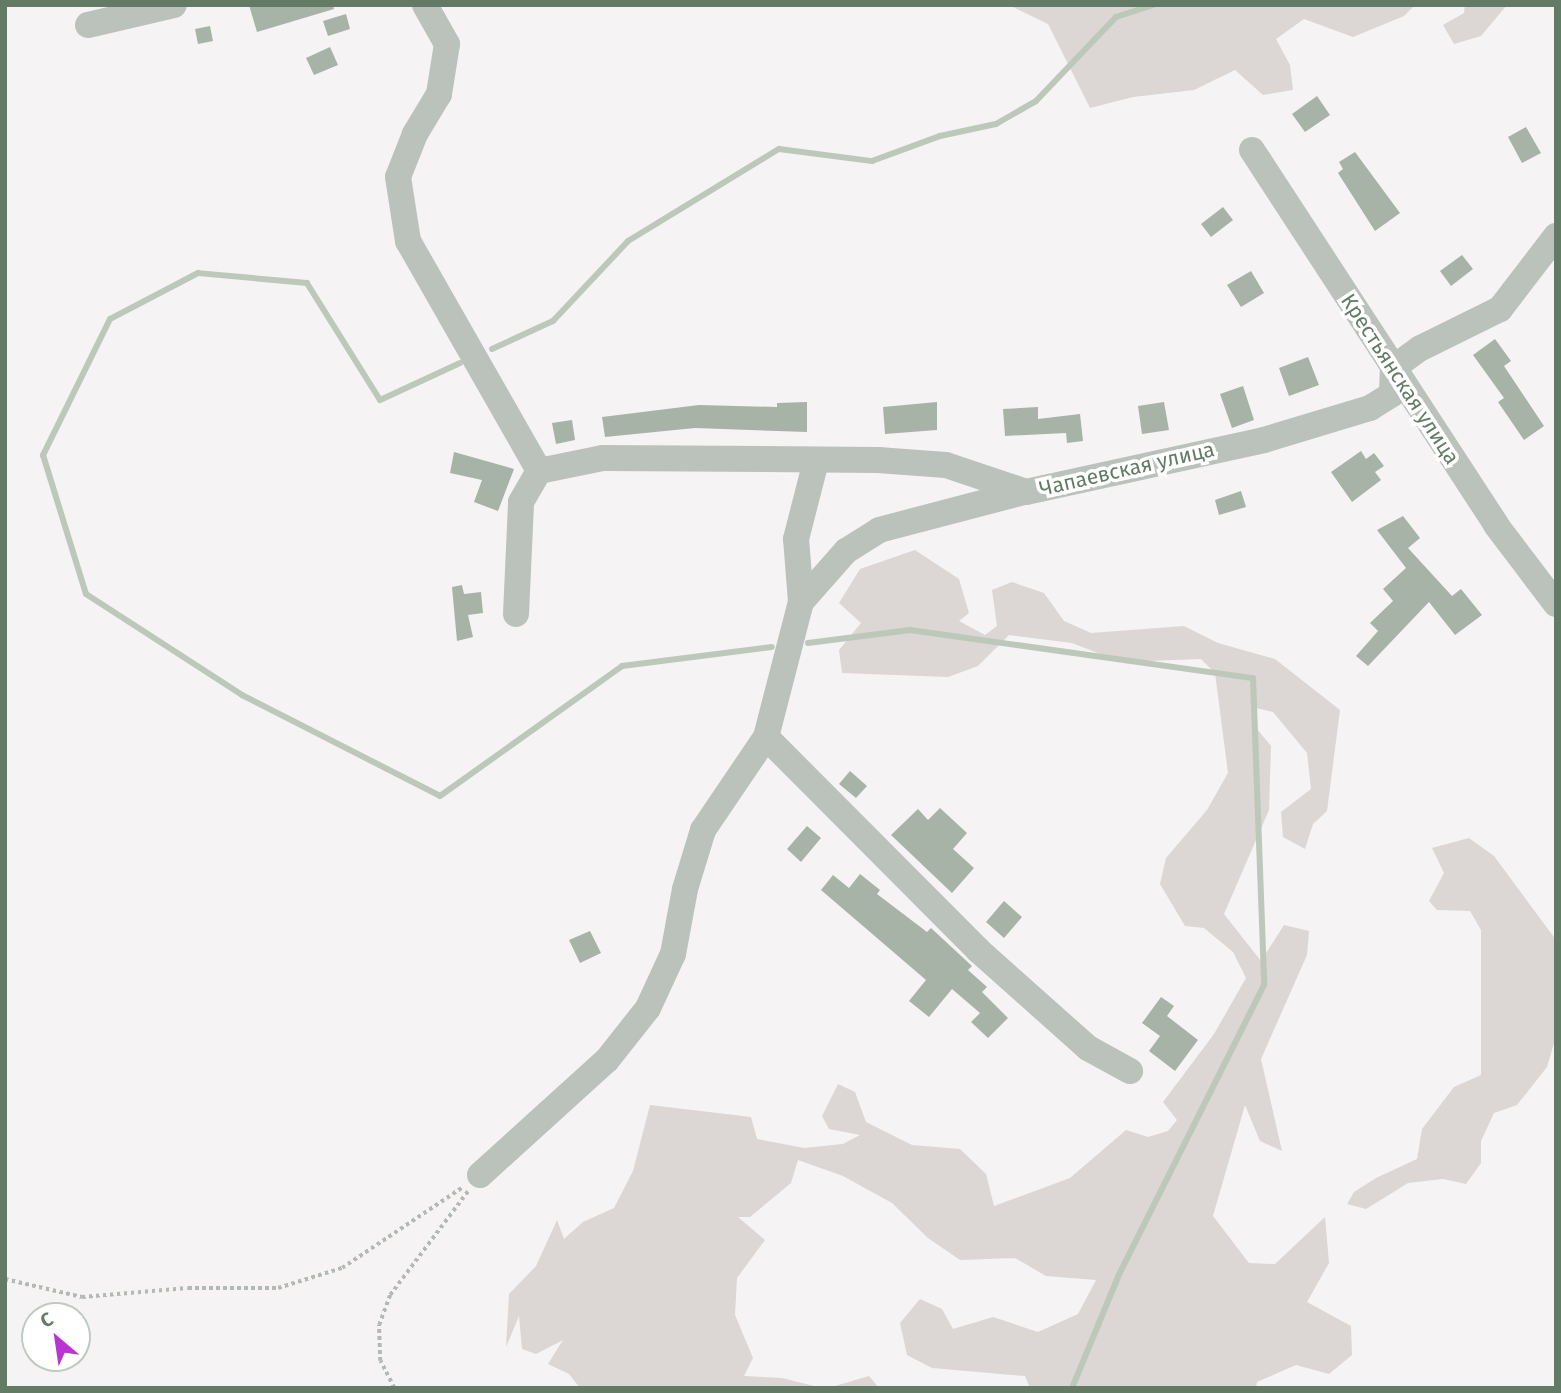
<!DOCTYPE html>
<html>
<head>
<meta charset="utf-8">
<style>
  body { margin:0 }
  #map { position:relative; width:1561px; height:1393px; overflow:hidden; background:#f6f3f4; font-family:"Fira Sans",sans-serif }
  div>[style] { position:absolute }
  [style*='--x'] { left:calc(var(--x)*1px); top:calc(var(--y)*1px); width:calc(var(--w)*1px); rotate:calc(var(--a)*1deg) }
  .green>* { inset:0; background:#dcd6d4 }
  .stream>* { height:6px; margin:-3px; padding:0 3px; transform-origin:3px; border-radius:3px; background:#bcc8ba }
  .building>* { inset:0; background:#a7b3a7 }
  .path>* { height:3.5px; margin-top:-1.75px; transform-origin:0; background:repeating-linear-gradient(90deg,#b3b9b3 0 3.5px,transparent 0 7px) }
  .minor>* { height:26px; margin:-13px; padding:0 13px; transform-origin:13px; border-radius:13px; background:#bac2bb }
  span { translate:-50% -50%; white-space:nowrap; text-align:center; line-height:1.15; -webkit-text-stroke:7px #fff; paint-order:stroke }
  .street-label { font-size:21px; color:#637b64 }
  .frame { position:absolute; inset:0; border:7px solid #637b64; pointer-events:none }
  .north { position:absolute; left:21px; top:1302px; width:70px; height:70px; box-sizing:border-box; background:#fff; border:2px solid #c1cac1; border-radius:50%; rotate:331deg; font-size:19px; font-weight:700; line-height:28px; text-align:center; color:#637b64 }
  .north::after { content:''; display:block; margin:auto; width:24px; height:32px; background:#b835d3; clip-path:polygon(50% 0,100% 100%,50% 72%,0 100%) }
</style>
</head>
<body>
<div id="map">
  <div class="green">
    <div style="clip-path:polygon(1009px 5px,1415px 5px,1404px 16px,1353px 37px,1304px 19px,1276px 39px,1290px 65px,1293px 90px,1263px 95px,1235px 70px,1194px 90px,1133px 97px,1090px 108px,1048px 24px)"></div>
    <div style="clip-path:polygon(1465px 5px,1507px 5px,1481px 36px,1454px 44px,1443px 25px,1464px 13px)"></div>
    <div style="clip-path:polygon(915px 550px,959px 579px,969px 613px,959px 621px,985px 635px,997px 626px,992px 590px,1012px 582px,1044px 593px,1064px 621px,1091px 633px,1184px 626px,1218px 643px,1275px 659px,1340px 710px,1327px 811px,1313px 824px,1305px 849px,1283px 837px,1281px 812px,1311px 789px,1307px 753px,1273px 712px,1252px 707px,1253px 724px,1271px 746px,1269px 810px,1224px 914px,1261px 961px,1284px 925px,1309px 931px,1307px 955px,1261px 1059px,1282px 1151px,1260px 1141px,1245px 1105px,1213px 1216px,1249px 1263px,1275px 1264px,1325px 1217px,1329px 1263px,1307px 1302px,1351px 1326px,1352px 1355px,1329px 1374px,1296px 1365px,1257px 1382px,1256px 1388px,1030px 1388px,1025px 1376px,932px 1368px,907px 1355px,900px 1323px,920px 1299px,942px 1309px,953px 1329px,993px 1317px,1038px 1332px,1078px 1314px,1096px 1280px,1046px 1276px,1015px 1258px,960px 1260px,928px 1238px,892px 1203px,843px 1176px,798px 1160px,791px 1183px,750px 1217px,738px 1217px,765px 1240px,737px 1278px,735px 1315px,753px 1358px,744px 1376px,782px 1378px,822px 1388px,580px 1388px,569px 1374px,548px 1364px,563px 1340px,536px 1354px,522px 1349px,519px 1316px,506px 1347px,509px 1294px,536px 1266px,557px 1220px,564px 1239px,583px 1222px,614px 1208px,633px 1171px,650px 1105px,751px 1117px,757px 1139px,783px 1144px,804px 1148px,843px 1144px,860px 1135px,829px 1129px,822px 1116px,838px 1084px,855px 1092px,866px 1122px,912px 1145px,960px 1149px,986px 1174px,994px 1206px,1070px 1178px,1126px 1130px,1148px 1137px,1168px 1131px,1177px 1120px,1163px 1102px,1214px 1034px,1246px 978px,1233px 952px,1204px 928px,1185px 926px,1160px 884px,1166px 858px,1207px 810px,1228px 773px,1215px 673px,1201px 659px,1121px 662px,1072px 643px,1009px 635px,978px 666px,948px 677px,842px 673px,839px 650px,861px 623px,839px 603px,860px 569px)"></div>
    <div style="clip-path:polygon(1469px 838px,1494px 856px,1556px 940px,1556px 1036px,1547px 1067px,1517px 1105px,1494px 1113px,1481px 1141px,1481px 1163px,1466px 1184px,1443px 1179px,1408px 1183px,1366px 1209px,1347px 1204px,1354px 1192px,1376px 1178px,1417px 1159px,1422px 1129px,1454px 1087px,1481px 1075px,1481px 930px,1470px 911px,1437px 910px,1429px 901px,1444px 873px,1432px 848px)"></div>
    <div style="clip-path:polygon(869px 1376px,879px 1388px,828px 1388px)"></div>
  </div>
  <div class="stream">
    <div style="--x:492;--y:349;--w:67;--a:-24.7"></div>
    <div style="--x:553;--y:321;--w:110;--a:-46.8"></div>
    <div style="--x:628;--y:241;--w:177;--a:-31.4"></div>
    <div style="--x:779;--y:149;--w:94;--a:7.4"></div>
    <div style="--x:872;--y:161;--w:72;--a:-20.2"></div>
    <div style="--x:940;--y:136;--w:57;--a:-12.1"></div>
    <div style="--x:996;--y:124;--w:46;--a:-29.9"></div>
    <div style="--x:1036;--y:101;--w:116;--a:-46.4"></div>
    <div style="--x:1116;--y:17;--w:40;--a:-18"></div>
    <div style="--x:460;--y:363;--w:88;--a:155.2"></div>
    <div style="--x:380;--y:400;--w:138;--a:-122"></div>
    <div style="--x:307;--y:283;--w:109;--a:-174.8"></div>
    <div style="--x:198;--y:273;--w:99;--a:152.4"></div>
    <div style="--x:110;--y:319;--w:152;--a:116.2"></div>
    <div style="--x:43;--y:455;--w:145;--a:72.8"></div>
    <div style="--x:86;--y:594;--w:186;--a:32.9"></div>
    <div style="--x:242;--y:695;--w:222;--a:27"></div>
    <div style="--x:440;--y:796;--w:224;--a:-35.5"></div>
    <div style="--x:622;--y:666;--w:151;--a:-7.2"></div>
    <div style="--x:808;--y:643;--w:103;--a:-7.3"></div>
    <div style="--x:910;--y:630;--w:346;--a:8"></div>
    <div style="--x:1253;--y:678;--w:307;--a:87.9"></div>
    <div style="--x:1264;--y:985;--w:326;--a:116.6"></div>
    <div style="--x:1118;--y:1277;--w:120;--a:112.5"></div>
  </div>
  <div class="building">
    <div style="clip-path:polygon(249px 5px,333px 5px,334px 9px,257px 32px)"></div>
    <div style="clip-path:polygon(346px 14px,350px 29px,328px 36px,323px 21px)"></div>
    <div style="clip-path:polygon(210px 26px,213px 41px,198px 44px,195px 29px)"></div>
    <div style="clip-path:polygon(330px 47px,338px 65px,314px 75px,306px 58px)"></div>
    <div style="clip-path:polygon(1317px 96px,1330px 115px,1305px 132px,1292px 114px)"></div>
    <div style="clip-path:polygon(1526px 127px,1541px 153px,1522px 163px,1508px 137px)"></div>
    <div style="clip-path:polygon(1355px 152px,1400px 213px,1375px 231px,1338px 173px,1343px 169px,1339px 162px)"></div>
    <div style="clip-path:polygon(1223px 207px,1233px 220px,1211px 237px,1201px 224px)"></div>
    <div style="clip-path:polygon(1462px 255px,1473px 269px,1451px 286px,1440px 271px)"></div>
    <div style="clip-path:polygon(1251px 271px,1264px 293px,1241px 307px,1227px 285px)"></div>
    <div style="clip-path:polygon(1495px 339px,1511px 361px,1504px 366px,1544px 426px,1524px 440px,1498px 402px,1504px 398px,1473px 355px)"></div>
    <div style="clip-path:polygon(1308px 357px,1319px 385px,1289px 396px,1279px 368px)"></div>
    <div style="clip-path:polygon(1243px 386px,1254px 420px,1232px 428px,1220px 394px)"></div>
    <div style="clip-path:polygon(807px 402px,807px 432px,695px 428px,605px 437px,602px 417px,699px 405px,777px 407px,777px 403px)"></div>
    <div style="clip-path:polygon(937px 402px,937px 430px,885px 434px,883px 407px)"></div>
    <div style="clip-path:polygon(1164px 402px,1169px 430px,1142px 434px,1138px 406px)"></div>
    <div style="clip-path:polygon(1038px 407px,1038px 419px,1080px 414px,1083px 441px,1067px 443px,1066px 433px,1005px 436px,1003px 409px)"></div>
    <div style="clip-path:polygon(572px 420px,575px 440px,556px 444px,552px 423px)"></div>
    <div style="clip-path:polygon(1361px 451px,1366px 459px,1374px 453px,1384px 466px,1375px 472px,1381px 480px,1352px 502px,1331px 472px)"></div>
    <div style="clip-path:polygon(454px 452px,514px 469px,498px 511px,474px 502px,482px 480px,450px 473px)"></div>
    <div style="clip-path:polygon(1241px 491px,1246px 507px,1219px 515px,1215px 500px)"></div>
    <div style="clip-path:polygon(1403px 516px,1420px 538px,1408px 548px,1452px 596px,1461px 589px,1482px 615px,1455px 635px,1429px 602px,1368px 666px,1356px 656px,1378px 631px,1370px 623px,1393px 601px,1383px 589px,1406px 568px,1377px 530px)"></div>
    <div style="clip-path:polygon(462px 585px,464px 594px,481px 592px,483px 613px,468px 615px,473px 637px,457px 641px,452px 587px)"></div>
    <div style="clip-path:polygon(850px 771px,867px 786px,856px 798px,839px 784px)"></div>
    <div style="clip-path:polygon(940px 808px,967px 833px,953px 849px,974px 868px,952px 893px,891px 835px,918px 809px,928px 820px)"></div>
    <div style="clip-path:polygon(807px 826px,821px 838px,801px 862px,787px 849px)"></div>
    <div style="clip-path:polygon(860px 874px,880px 890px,877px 894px,927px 932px,931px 928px,972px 966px,968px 970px,987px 987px,982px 992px,1008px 1018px,988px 1038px,971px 1022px,980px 1013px,952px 989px,929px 1017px,909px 1001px,926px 980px,821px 890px,833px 875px,849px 888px)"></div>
    <div style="clip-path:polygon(1004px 901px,1022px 917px,1004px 938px,986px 922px)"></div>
    <div style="clip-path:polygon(590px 931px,601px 953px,580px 963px,569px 940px)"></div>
    <div style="clip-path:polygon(1161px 997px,1174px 1006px,1167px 1016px,1198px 1040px,1175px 1071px,1149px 1051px,1160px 1036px,1142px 1023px)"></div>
  </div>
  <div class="path">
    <div style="--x:5;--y:1279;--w:79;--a:13.2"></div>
    <div style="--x:82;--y:1297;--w:106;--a:-4.9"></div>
    <div style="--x:188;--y:1288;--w:90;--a:0"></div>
    <div style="--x:278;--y:1288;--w:67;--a:-17.4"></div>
    <div style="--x:342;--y:1268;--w:146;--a:-33.8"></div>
    <div style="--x:5;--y:1387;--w:1;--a:45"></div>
    <div style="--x:394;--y:1388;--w:30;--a:-117"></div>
    <div style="--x:380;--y:1361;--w:36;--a:-92"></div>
    <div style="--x:379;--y:1325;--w:32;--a:-70"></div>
    <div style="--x:390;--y:1295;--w:130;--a:-53.1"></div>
  </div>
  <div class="minor">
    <div style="--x:425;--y:5;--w:45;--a:60.6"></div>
    <div style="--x:447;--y:44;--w:51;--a:99.1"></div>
    <div style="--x:439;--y:94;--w:47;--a:121"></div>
    <div style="--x:415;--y:134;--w:46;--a:111.6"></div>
    <div style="--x:398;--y:177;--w:65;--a:81.1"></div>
    <div style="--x:408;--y:241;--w:265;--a:60.3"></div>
    <div style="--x:88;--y:25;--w:88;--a:-13.1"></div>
    <div style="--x:1252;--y:150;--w:447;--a:56.9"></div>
    <div style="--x:1496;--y:525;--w:99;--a:52.8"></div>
    <div style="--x:539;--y:471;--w:65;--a:-11.5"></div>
    <div style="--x:603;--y:458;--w:275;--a:0.4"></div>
    <div style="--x:878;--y:460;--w:68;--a:4.2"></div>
    <div style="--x:946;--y:465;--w:84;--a:18.6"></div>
    <div style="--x:1026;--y:492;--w:244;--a:-12.3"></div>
    <div style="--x:1264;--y:440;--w:111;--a:-16.8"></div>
    <div style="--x:1370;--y:408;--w:26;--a:-32"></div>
    <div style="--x:1392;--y:394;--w:26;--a:-88"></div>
    <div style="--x:1393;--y:368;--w:34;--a:-36"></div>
    <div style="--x:1421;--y:348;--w:88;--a:-26.3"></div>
    <div style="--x:1500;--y:309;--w:92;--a:-52.5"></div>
    <div style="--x:801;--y:602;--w:63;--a:-94.5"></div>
    <div style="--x:796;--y:539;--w:81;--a:-75.6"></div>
    <div style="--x:516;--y:614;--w:112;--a:-87.4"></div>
    <div style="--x:521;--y:502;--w:36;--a:-60"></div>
    <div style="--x:766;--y:737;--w:301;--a:45.1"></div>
    <div style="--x:978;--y:950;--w:147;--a:41.7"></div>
    <div style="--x:1088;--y:1048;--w:48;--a:28.7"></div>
    <div style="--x:480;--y:1175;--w:171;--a:-42.2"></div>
    <div style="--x:607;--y:1060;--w:66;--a:-51.7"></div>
    <div style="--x:648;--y:1008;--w:60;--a:-65.2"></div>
    <div style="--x:673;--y:954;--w:66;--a:-79.5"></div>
    <div style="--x:685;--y:889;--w:62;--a:-73"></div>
    <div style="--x:703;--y:830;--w:112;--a:-55.9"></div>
    <div style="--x:766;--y:737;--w:139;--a:-75.5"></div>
    <div style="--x:801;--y:602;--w:68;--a:-48.6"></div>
    <div style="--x:846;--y:551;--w:39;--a:-32"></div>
    <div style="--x:879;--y:530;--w:150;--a:-14.7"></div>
  </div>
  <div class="street-label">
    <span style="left:1400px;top:379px;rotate:57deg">Крестьянская улица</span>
    <span style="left:1127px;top:469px;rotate:-13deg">Чапаевская улица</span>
  </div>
  <div class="frame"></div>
  <div class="north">С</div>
</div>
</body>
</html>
